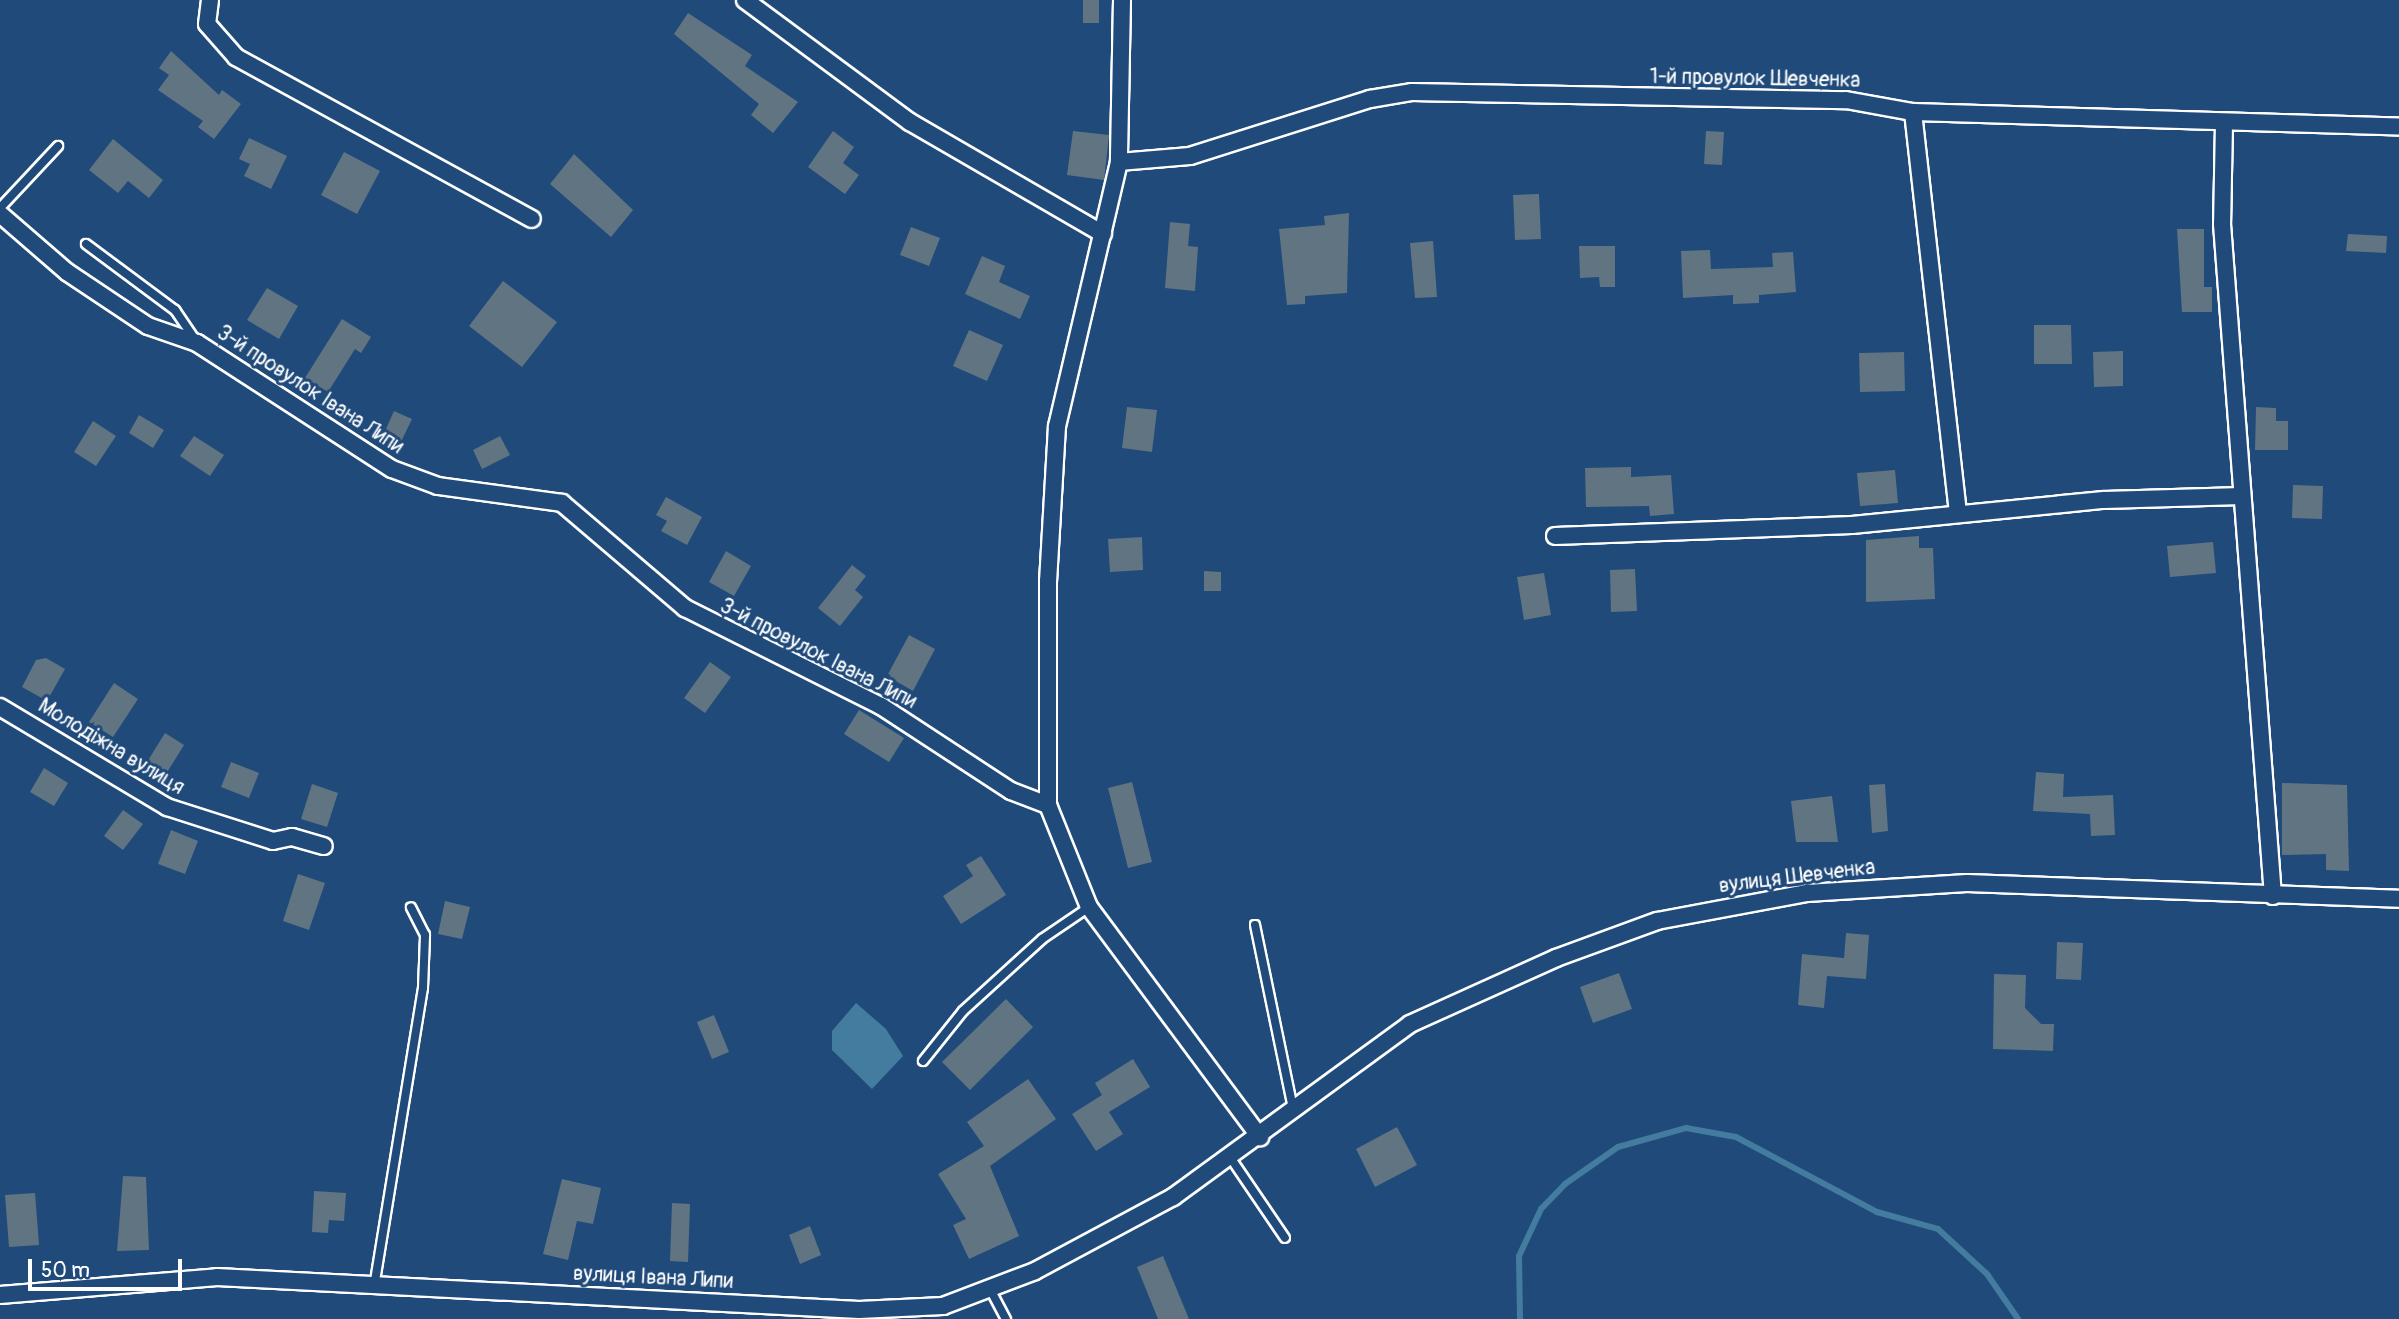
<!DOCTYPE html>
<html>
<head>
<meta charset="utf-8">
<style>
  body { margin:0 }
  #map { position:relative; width:2399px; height:1319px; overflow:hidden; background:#1f4a7a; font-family:Pangolin,sans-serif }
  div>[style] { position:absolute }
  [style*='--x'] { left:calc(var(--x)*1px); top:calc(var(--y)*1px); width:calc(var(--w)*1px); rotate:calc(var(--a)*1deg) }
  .water>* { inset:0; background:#447c9f }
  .stream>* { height:6px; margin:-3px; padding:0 3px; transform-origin:3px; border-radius:3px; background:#447c9f }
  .building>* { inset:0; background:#617482 }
  .roads { filter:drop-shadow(2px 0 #fff) drop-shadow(-2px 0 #fff) drop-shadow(0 2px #fff) drop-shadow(0 -2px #fff) }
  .service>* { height:8px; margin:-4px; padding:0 4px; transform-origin:4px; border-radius:4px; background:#1f4a7a }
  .minor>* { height:16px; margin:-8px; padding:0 8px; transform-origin:8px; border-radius:8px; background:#1f4a7a }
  span { translate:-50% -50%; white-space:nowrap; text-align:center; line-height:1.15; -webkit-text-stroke:6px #1f4a7a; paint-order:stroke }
  .street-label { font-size:21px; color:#fff }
  .scale { position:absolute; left:28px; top:1259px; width:154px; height:32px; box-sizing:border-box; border:4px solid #fff; border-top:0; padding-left:9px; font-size:21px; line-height:24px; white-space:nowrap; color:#fff; -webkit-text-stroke:5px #1f4a7a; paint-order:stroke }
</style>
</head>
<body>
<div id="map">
  <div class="water">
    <div style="clip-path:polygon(856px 1003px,886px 1029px,903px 1056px,872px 1089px,832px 1050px,832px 1031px)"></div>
  </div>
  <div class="stream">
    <div style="--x:1520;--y:1319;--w:63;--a:-90.9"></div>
    <div style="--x:1519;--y:1256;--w:52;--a:-64.9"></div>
    <div style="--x:1541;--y:1209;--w:35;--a:-46"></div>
    <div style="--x:1565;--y:1184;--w:65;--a:-34.9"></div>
    <div style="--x:1618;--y:1147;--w:71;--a:-15.6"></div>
    <div style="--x:1686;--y:1128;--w:51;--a:10.2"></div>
    <div style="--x:1736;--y:1137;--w:160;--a:28"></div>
    <div style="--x:1877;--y:1212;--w:63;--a:15.6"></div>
    <div style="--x:1938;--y:1229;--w:67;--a:42.6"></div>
    <div style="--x:1987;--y:1274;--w:55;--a:55.4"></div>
  </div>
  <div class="building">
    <div style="clip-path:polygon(1083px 0,1099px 0,1099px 23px,1083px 23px)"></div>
    <div style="clip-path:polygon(688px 13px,752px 55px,745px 66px,798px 102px,773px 133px,751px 115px,759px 104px,674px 34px)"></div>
    <div style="clip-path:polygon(171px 51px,219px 95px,222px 90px,241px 104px,214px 139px,198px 127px,203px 121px,158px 90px,169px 75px,159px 68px)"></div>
    <div style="clip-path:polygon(833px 131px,854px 147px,843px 163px,859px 175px,845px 194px,808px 167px)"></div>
    <div style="clip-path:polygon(1073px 131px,1109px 135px,1104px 180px,1067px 175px)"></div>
    <div style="clip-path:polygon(1706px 131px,1724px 132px,1722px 165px,1704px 164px)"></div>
    <div style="clip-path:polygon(249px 138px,287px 156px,271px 189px,244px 176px,250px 164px,239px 159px)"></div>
    <div style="clip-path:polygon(113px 139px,163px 180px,149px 198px,128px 181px,118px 193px,89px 170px)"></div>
    <div style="clip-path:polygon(344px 152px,380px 171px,357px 214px,321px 195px)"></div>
    <div style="clip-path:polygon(574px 154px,633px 210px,611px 237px,550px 184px)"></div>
    <div style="clip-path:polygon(1539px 194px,1541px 239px,1515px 240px,1513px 195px)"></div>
    <div style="clip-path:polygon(1349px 213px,1347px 293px,1305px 296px,1305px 304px,1287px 305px,1279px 229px,1325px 225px,1324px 216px)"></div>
    <div style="clip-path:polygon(1170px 222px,1190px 224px,1188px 246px,1198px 247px,1195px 291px,1165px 288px)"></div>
    <div style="clip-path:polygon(911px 227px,940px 238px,929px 266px,900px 255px)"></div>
    <div style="clip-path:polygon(2177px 229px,2204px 229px,2204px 287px,2212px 287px,2212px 312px,2182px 312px)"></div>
    <div style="clip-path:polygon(2348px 234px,2387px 236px,2386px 253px,2346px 251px)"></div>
    <div style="clip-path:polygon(1433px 241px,1437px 297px,1415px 298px,1410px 243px)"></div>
    <div style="clip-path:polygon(1579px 246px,1615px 246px,1615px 287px,1600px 287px,1599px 277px,1580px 278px)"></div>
    <div style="clip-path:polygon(1710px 250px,1711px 269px,1773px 267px,1772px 253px,1793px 252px,1796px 292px,1759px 295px,1759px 303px,1733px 304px,1733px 295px,1683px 298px,1681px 251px)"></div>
    <div style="clip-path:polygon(982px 256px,1005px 266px,999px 282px,1030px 296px,1020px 319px,965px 294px)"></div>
    <div style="clip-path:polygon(503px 281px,557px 322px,522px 367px,469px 326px)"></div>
    <div style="clip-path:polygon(267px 288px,298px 306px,279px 339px,247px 320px)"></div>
    <div style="clip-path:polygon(342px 319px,371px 337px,361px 353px,355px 349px,328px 392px,305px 378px)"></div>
    <div style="clip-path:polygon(2034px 325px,2071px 325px,2072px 364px,2034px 364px)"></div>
    <div style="clip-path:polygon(969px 330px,1003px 345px,987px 381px,953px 366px)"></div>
    <div style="clip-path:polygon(2123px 351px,2123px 386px,2094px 387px,2093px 352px)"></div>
    <div style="clip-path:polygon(1904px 352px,1905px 391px,1860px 392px,1859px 353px)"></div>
    <div style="clip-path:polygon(1127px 407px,1157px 410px,1152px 452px,1122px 448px)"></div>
    <div style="clip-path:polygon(2256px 407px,2276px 408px,2276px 421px,2288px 421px,2288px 450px,2255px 450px)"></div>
    <div style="clip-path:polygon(394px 411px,412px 419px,398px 448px,381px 440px)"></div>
    <div style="clip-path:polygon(139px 415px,164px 430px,153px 448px,129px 433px)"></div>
    <div style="clip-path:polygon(93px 421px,116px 436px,96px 466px,74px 452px)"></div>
    <div style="clip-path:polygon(194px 436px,224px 455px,210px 476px,180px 456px)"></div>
    <div style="clip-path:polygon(500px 436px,510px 455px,482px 469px,473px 450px)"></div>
    <div style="clip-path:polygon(1631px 467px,1631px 477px,1671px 475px,1674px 514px,1650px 516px,1649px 506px,1586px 507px,1585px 468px)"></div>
    <div style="clip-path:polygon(1895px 470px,1898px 503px,1860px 506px,1857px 473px)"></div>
    <div style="clip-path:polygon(2293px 485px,2323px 486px,2322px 519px,2292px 518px)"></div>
    <div style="clip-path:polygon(666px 497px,702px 517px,687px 545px,661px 531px,667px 521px,656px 515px)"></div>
    <div style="clip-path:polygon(1919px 536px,1919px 548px,1933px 548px,1935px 599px,1866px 602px,1866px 540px)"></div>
    <div style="clip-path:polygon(1142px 537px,1143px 570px,1110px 572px,1108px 539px)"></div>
    <div style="clip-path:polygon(2213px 542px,2216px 573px,2170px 577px,2167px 546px)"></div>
    <div style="clip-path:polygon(726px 551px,751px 566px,734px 596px,709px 582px)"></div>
    <div style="clip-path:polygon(852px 565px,866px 576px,855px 590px,863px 597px,840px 626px,818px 608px)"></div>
    <div style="clip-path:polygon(1635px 569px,1637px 611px,1611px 612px,1610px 570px)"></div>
    <div style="clip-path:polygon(1204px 571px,1221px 572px,1221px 591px,1204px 591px)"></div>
    <div style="clip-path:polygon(1544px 573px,1551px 615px,1524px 620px,1517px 577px)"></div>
    <div style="clip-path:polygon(909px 635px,935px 649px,913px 691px,887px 676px)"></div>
    <div style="clip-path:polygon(46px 658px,65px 669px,47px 701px,22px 687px,36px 660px)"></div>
    <div style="clip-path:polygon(710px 662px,731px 677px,705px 713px,684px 698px)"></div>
    <div style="clip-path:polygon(114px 683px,138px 699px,113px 737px,89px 722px)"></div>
    <div style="clip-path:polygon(859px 710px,904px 738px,889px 762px,844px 734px)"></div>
    <div style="clip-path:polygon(165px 733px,184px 745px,166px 774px,147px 762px)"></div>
    <div style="clip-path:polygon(231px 762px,259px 773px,249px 798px,221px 787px)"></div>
    <div style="clip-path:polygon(44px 768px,68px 783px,54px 806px,30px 792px)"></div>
    <div style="clip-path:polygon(2036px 772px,2064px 774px,2063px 797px,2113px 795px,2115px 835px,2091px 836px,2090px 814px,2033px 811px)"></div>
    <div style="clip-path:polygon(1132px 782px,1152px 862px,1128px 868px,1108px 788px)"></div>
    <div style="clip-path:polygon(2282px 783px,2347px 785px,2349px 871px,2326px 870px,2326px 854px,2282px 855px)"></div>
    <div style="clip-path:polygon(312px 784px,338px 793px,327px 827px,301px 819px)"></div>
    <div style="clip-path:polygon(1885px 784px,1888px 831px,1872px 833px,1869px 785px)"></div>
    <div style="clip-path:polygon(1832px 796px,1838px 842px,1796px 842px,1791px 801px)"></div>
    <div style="clip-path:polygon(123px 810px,143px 824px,123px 850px,104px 836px)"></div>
    <div style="clip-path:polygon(171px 830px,198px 841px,185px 874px,158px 864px)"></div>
    <div style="clip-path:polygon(981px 856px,1006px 895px,961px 924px,943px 896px,973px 876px,966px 865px)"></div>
    <div style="clip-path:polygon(298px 874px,325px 883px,309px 930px,283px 921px)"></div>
    <div style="clip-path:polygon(445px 901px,470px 907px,462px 939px,438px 934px)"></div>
    <div style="clip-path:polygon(1846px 933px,1869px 935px,1866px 979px,1827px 976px,1824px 1008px,1798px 1005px,1802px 954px,1844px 958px)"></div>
    <div style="clip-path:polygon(2057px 942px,2083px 943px,2081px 980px,2056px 979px)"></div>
    <div style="clip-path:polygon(1619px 973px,1632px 1009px,1593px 1023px,1580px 987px)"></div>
    <div style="clip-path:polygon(1994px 974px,2026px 975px,2025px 1008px,2041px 1024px,2054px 1024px,2053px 1051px,1993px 1049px)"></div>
    <div style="clip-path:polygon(1006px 999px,1033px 1027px,970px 1090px,942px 1062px)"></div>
    <div style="clip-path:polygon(714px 1015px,729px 1052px,712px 1059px,697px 1022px)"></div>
    <div style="clip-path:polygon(1133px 1059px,1150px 1087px,1109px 1112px,1123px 1134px,1096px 1151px,1072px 1114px,1102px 1095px,1095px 1083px)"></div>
    <div style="clip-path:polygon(1028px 1079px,1056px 1119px,990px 1166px,1019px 1236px,969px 1259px,953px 1225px,966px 1219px,938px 1174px,984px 1146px,967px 1122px)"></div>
    <div style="clip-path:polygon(1397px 1127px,1417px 1165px,1375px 1187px,1356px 1149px)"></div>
    <div style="clip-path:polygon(123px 1176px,146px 1177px,149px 1250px,117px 1251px)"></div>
    <div style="clip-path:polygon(562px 1179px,601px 1188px,593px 1224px,577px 1221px,568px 1260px,543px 1254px)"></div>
    <div style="clip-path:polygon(314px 1191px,346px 1193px,344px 1221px,329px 1220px,328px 1233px,312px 1232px)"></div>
    <div style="clip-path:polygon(35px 1193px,39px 1245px,9px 1247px,5px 1195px)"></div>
    <div style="clip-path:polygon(672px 1203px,690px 1204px,688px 1262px,670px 1261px)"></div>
    <div style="clip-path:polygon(810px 1226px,821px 1255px,800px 1264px,789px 1235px)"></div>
    <div style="clip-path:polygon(1163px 1256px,1189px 1319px,1158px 1319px,1137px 1267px)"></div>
  </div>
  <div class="roads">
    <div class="service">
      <div style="--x:0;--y:208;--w:85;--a:-46.9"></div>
      <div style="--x:86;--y:244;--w:111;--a:36.6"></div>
      <div style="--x:175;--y:310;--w:36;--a:56"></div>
      <div style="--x:1255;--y:925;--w:188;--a:78.3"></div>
      <div style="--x:923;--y:1061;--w:64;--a:-51.3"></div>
      <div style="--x:963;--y:1011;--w:107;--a:-42.3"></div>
      <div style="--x:1042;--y:939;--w:57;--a:-34.2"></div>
      <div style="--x:1232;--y:1160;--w:94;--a:55.8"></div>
      <div style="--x:375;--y:1281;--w:297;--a:-80.7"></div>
      <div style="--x:423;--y:988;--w:53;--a:-87.8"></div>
      <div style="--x:425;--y:935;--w:31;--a:-117"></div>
      <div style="--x:991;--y:1291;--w:32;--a:62"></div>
    </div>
    <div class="minor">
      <div style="--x:210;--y:0;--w:24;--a:97"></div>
      <div style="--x:207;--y:24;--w:44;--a:48.7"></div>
      <div style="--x:236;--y:57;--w:337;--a:28.7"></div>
      <div style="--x:745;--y:0;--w:205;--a:36.5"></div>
      <div style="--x:910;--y:122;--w:223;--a:30.1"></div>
      <div style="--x:1122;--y:0;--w:162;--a:91.1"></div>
      <div style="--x:1119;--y:162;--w:271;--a:103.2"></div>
      <div style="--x:1057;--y:426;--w:155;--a:93.3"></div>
      <div style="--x:1048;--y:581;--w:224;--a:90"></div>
      <div style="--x:1048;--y:805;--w:110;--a:68.1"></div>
      <div style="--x:1089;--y:907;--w:287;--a:53.4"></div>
      <div style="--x:1913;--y:112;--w:403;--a:83.6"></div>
      <div style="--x:2224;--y:123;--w:101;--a:91.1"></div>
      <div style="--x:2222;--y:224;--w:674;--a:85.66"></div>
      <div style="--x:1119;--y:162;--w:71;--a:-4.8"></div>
      <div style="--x:1190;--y:156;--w:189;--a:-17.6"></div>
      <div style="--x:1370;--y:99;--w:43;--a:-9.5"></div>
      <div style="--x:1412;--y:92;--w:434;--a:1.1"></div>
      <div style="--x:1846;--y:100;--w:68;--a:10.2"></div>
      <div style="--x:1913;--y:112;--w:486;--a:1.7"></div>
      <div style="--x:0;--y:214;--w:89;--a:40.9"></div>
      <div style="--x:67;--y:272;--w:97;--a:33.7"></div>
      <div style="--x:148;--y:326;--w:52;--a:19.1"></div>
      <div style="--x:197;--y:343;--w:232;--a:32.9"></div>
      <div style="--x:392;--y:469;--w:49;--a:20.3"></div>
      <div style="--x:438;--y:486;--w:125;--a:7.8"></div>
      <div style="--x:562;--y:503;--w:162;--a:40.5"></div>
      <div style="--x:685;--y:608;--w:219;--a:26.6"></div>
      <div style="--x:881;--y:706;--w:155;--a:33.2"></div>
      <div style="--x:1011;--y:791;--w:40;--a:21"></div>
      <div style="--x:1555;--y:536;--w:297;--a:-2.1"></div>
      <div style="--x:1852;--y:525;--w:253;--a:-5.7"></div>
      <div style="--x:2104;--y:500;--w:138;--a:-1.7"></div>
      <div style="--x:0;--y:707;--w:195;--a:30.9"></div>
      <div style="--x:167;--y:807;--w:111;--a:17.8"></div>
      <div style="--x:273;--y:841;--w:19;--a:-12"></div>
      <div style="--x:292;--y:837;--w:33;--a:16"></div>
      <div style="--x:0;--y:1295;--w:218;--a:-4.7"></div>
      <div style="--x:217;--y:1277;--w:643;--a:2.94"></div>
      <div style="--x:859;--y:1310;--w:84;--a:-2.7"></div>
      <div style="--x:943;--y:1306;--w:98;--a:-20.8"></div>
      <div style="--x:1035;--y:1271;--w:157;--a:-28.2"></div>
      <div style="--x:1173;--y:1197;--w:293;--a:-36.1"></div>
      <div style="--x:1410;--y:1024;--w:160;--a:-24.3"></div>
      <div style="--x:1556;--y:958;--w:108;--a:-20.1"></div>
      <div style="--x:1657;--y:921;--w:153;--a:-10.6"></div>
      <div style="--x:1807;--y:893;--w:160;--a:-3.6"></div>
      <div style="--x:1967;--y:883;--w:432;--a:2.1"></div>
    </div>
  </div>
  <div class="street-label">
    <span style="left:1755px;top:79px;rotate:1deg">1-й провулок Шевченка</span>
    <span style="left:310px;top:390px;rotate:33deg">3-й провулок Івана Липи</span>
    <span style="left:818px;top:654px;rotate:27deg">3-й провулок Івана Липи</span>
    <span style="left:111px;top:747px;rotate:31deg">Молодіжна вулиця</span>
    <span style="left:1797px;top:877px;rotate:-7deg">вулиця Шевченка</span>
    <span style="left:653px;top:1278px;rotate:3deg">вулиця Івана Липи</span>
  </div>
  <div class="scale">50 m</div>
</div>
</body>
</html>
